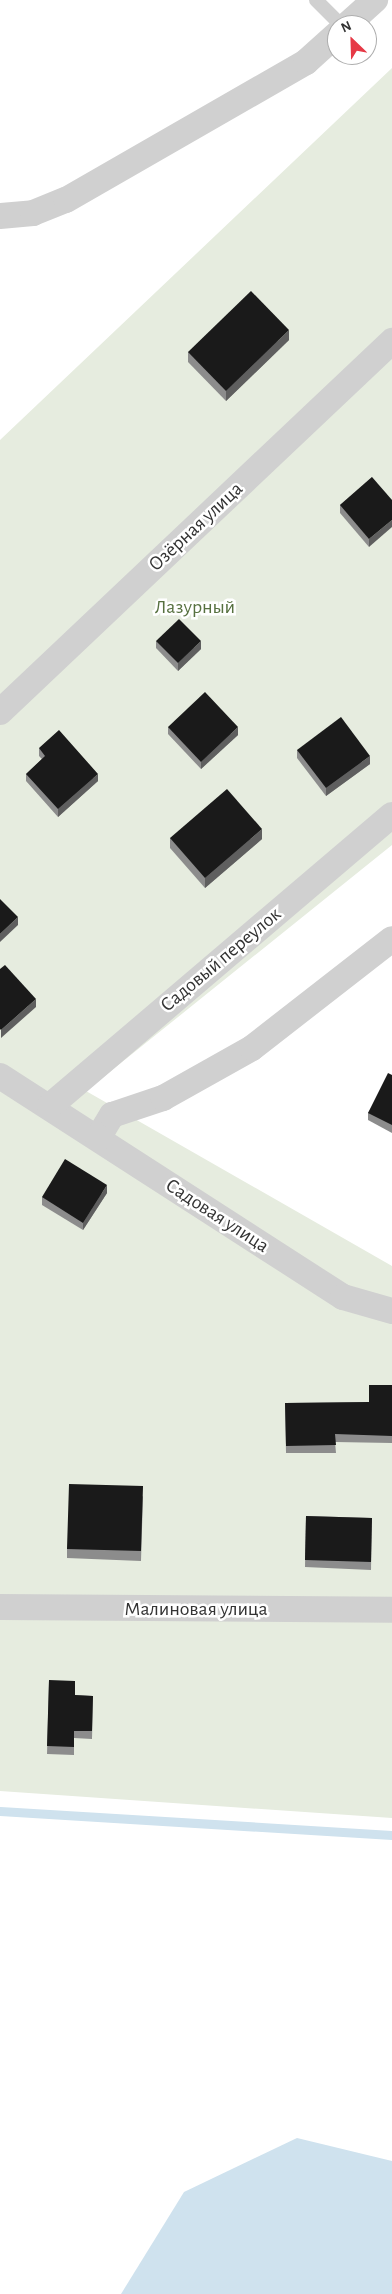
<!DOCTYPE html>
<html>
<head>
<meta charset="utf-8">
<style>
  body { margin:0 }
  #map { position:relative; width:392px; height:2294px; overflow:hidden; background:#fff; font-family:"Alegreya Sans",sans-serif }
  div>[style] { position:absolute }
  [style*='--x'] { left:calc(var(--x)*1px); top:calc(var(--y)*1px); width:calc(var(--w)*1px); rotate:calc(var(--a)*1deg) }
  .green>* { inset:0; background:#e6ecdf }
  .water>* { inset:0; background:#cfe2ee }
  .stream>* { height:9px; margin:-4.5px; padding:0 4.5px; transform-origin:4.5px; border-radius:4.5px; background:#cfe2ee }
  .lane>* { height:14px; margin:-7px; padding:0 7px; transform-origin:7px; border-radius:7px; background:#d0d0d0 }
  .street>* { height:26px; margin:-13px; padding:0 13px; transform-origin:13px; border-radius:13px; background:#d0d0d0 }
  .wall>* { inset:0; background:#8c8c8c }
  .shaded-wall>* { inset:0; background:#5f5f5f }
  .building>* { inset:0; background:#1a1a1a }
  span { translate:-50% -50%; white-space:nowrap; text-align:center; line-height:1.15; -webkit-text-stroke:5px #fff; paint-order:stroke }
  .street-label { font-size:20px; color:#333 }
  .park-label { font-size:20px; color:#56703f }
  .north { position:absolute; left:327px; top:15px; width:50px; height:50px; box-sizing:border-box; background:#fff; border:1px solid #adadad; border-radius:50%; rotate:336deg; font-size:14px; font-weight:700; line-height:20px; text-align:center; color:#333 }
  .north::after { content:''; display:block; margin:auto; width:18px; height:22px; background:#e63946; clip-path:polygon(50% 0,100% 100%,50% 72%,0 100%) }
</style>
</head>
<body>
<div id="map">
  <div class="green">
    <div style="clip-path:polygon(392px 68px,392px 845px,86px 1091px,392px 1266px,392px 1818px,0 1791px,0 440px)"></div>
  </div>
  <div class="water">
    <div style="clip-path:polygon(297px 2138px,392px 2161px,392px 2294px,121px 2294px,184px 2192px)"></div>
  </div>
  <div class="stream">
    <div style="--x:0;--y:1811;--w:393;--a:3.5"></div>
  </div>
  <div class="lane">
    <div style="--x:316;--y:0;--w:35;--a:45"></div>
  </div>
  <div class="street">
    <div style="--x:347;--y:25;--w:38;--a:-42"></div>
    <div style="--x:0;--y:216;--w:33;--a:-5"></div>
    <div style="--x:33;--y:213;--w:35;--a:-22"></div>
    <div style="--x:66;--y:200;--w:277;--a:-29.9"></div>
    <div style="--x:306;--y:62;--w:42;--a:-42.1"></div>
    <div style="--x:0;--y:712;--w:540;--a:-43.42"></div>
    <div style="--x:0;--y:1076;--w:408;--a:32.8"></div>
    <div style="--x:343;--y:1297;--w:51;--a:15.9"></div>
    <div style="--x:50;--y:1106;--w:449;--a:-40.4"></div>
    <div style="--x:98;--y:1138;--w:27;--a:-59"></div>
    <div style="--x:112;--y:1115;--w:54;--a:-18.4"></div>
    <div style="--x:163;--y:1098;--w:102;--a:-29.3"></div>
    <div style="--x:252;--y:1048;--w:177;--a:-37.9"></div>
    <div style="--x:0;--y:1607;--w:392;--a:0.4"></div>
  </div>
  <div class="wall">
    <div style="clip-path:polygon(289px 340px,226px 401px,188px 362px,188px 352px)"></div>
    <div style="clip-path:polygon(372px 477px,369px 547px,340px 513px,340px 505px)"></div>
    <div style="clip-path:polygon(156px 641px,201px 649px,178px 671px,156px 648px)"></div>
    <div style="clip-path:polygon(168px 727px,238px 735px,201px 769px,168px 734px)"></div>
    <div style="clip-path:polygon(39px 748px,98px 781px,58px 817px,26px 781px,26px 774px,42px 759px,39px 756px)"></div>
    <div style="clip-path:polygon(297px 750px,370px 764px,326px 796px,297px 758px)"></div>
    <div style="clip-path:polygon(170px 838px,262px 839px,205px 888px,170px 848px)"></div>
    <div style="clip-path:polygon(392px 1075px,392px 1133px,368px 1120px,368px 1113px)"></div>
    <div style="clip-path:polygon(107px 1193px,83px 1230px,42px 1205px,42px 1197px)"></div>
    <div style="clip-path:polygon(392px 1385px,392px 1443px,335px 1442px,336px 1453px,286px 1453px,285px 1403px,369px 1402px)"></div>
    <div style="clip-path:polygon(143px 1496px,141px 1561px,67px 1558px,67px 1549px)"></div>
    <div style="clip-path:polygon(306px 1516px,372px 1518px,371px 1570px,305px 1567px)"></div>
    <div style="clip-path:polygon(49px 1680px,75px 1695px,93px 1696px,92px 1739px,74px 1738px,74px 1755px,47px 1754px)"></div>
  </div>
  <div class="shaded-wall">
    <div style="clip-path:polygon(289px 330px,289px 340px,226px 401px,226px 391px)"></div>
    <div style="clip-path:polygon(392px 520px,392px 527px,369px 547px,369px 539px)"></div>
    <div style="clip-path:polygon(201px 641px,201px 649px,178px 671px,178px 663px)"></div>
    <div style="clip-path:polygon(238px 727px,238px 735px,201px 769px,201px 762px)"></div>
    <div style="clip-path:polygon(370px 756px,370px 764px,326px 796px,326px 788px)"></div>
    <div style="clip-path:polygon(98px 774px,98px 781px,58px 817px,58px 809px)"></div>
    <div style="clip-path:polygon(262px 829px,262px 839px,205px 888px,205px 878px)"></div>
    <div style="clip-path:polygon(18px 917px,18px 925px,0 942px,0 934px)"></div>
    <div style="clip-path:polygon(36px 999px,36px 1007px,1px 1038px,1px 1030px)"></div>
    <div style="clip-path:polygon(107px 1185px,107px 1193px,83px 1230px,83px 1223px)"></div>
  </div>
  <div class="building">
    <div style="clip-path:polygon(251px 291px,289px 330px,226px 391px,188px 352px)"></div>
    <div style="clip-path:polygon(372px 477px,392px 500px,392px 520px,369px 539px,340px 505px)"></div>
    <div style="clip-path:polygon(179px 619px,201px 641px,178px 663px,156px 641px)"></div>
    <div style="clip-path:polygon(205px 692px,238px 727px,201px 762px,168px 727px)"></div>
    <div style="clip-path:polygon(341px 717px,370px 756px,326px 788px,297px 750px)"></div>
    <div style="clip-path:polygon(59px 730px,98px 774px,58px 809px,26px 774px,45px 756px,39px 748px)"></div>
    <div style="clip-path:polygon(227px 789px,262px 829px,205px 878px,170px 838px)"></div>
    <div style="clip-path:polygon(0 899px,18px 917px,0 934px)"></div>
    <div style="clip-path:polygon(5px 965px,36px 999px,1px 1030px,0 1029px,0 969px)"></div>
    <div style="clip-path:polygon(388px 1073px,392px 1075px,392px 1125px,368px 1113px)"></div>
    <div style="clip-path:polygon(65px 1159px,107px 1185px,83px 1223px,42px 1197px)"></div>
    <div style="clip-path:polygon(369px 1385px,392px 1385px,392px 1436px,335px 1434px,336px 1445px,286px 1446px,285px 1403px,369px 1402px)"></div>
    <div style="clip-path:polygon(69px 1484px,143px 1486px,141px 1551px,67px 1549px)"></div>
    <div style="clip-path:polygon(306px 1516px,372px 1518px,371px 1562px,305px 1560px)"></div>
    <div style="clip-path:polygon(49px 1680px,75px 1681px,75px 1695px,93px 1696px,92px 1731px,74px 1731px,74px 1747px,47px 1746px)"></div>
  </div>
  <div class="street-label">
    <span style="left:196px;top:527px;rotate:-43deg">Озёрная улица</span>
    <span style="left:221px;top:960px;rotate:-40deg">Садовый переулок</span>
    <span style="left:217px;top:1216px;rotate:33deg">Садовая улица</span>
    <span style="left:196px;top:1609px">Малиновая улица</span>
  </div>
  <div class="park-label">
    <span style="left:195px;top:607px">Лазурный</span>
  </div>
  <div class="north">N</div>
</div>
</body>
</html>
